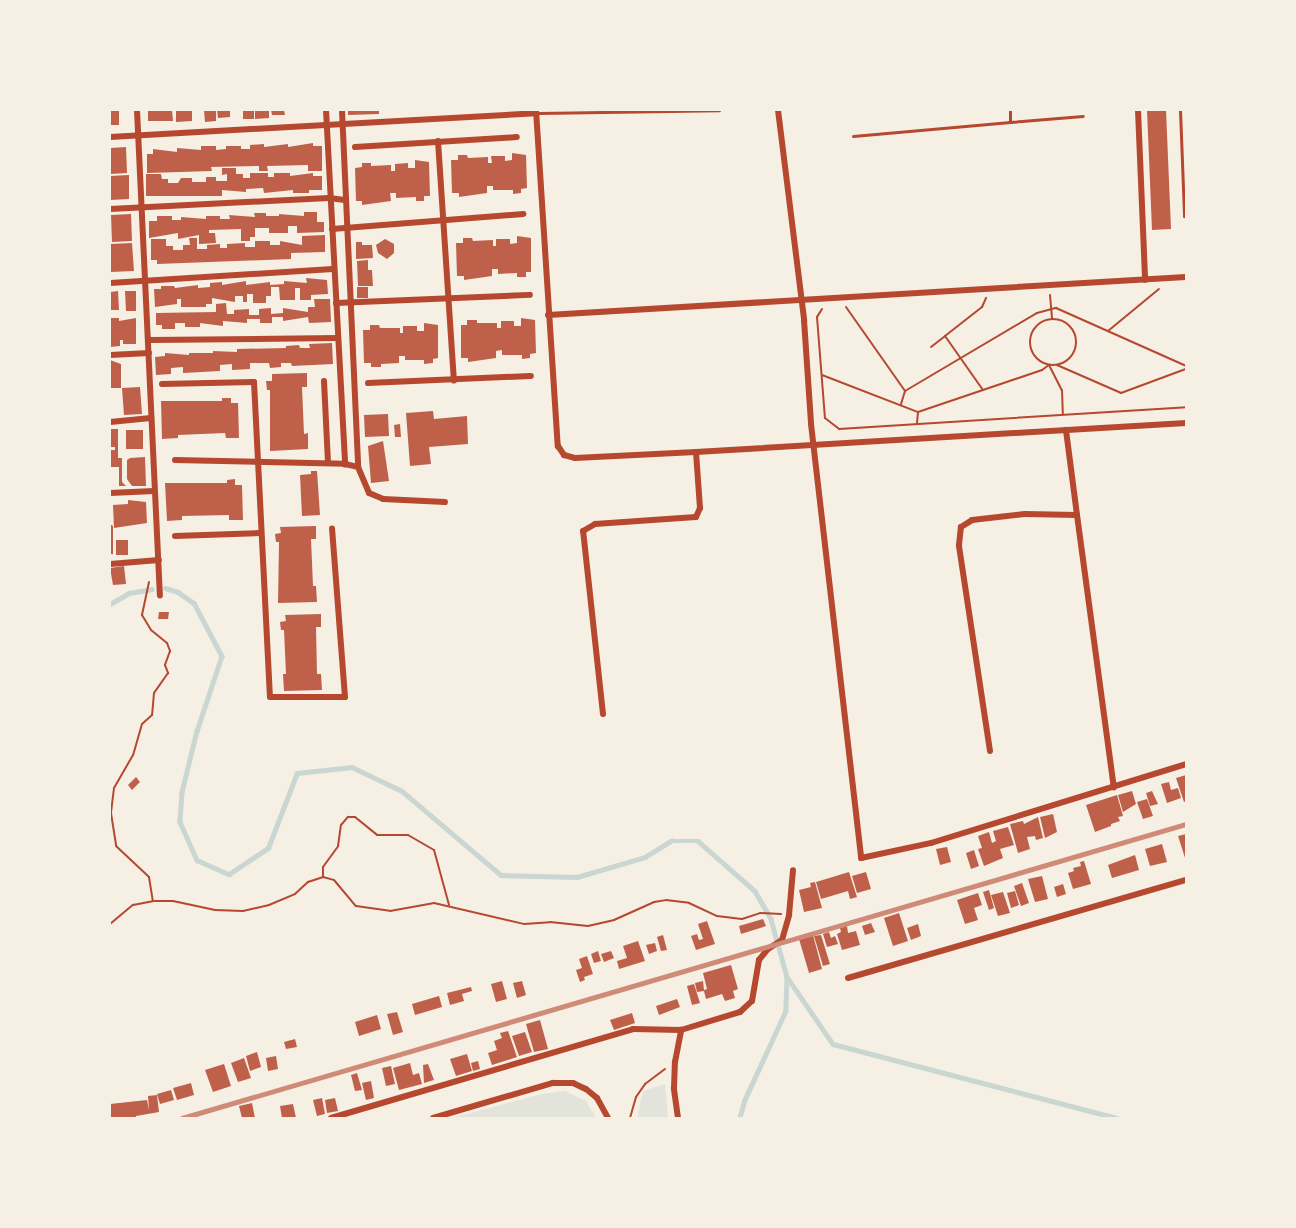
<!DOCTYPE html>
<html>
<head>
<meta charset="utf-8">
<style>
  body { margin:0 }
  #map { position:relative; width:1296px; height:1228px; overflow:hidden; background:#f6efe4; font-family:"Public Sans",sans-serif }
  div>[style] { position:absolute }
  [style*='--x'] { left:calc(var(--x)*1px); top:calc(var(--y)*1px); width:calc(var(--w)*1px); rotate:calc(var(--a)*1deg) }
  .green>* { inset:0; background:#e2e4dc }
  .stream>* { height:4.5px; margin:-2.25px; padding:0 2.25px; transform-origin:2.25px; border-radius:2.25px; background:#c9d6d2 }
  .building>* { inset:0; background:#bf614a }
  .path>* { height:2px; margin:-1px; padding:0 1px; transform-origin:1px; border-radius:1px; background:#b5482f }
  .path>.ring { margin:-1px; padding:0; box-sizing:content-box; background:none; border:2px solid #b5482f; border-radius:50% }
  .service>* { height:3px; margin:-1.5px; padding:0 1.5px; transform-origin:1.5px; border-radius:1.5px; background:#b5482f }
  .minor>* { height:6px; margin:-3px; padding:0 3px; transform-origin:3px; border-radius:3px; background:#b5482f }
  .rail>* { height:4.5px; margin:-2.25px; padding:0 2.25px; transform-origin:2.25px; border-radius:2.25px; background:#cf8b77 }
  span { translate:-50% -50%; white-space:nowrap; text-align:center; line-height:1.15; -webkit-text-stroke:6px #f6efe4; paint-order:stroke }
  .frame { position:absolute; inset:0; border:111px solid #f6efe4; pointer-events:none }
</style>
</head>
<body>
<div id="map">
  <div class="green">
    <div style="clip-path:polygon(665px 1084px,668px 1118px,637px 1118px,643px 1091px)"></div>
    <div style="clip-path:polygon(565px 1091px,586px 1101px,596px 1118px,451px 1118px,542px 1094px)"></div>
  </div>
  <div class="stream">
    <div style="--x:165;--y:588;--w:14;--a:17"></div>
    <div style="--x:178;--y:592;--w:19;--a:35"></div>
    <div style="--x:194;--y:603;--w:60;--a:62.2"></div>
    <div style="--x:222;--y:656;--w:79;--a:108.4"></div>
    <div style="--x:197;--y:731;--w:63;--a:103.8"></div>
    <div style="--x:182;--y:792;--w:30;--a:94"></div>
    <div style="--x:180;--y:822;--w:42;--a:65.9"></div>
    <div style="--x:197;--y:860;--w:35;--a:24"></div>
    <div style="--x:229;--y:874;--w:47;--a:-33.7"></div>
    <div style="--x:268;--y:848;--w:80;--a:-68.9"></div>
    <div style="--x:297;--y:773;--w:55;--a:-6.2"></div>
    <div style="--x:352;--y:767;--w:55;--a:25.6"></div>
    <div style="--x:402;--y:791;--w:130;--a:40.3"></div>
    <div style="--x:501;--y:875;--w:76;--a:1.5"></div>
    <div style="--x:577;--y:877;--w:71;--a:-16.4"></div>
    <div style="--x:645;--y:857;--w:31;--a:-32"></div>
    <div style="--x:671;--y:841;--w:27;--a:0"></div>
    <div style="--x:698;--y:841;--w:76;--a:41.3"></div>
    <div style="--x:755;--y:891;--w:32;--a:60"></div>
    <div style="--x:771;--y:919;--w:60;--a:74.6"></div>
    <div style="--x:787;--y:977;--w:34;--a:92"></div>
    <div style="--x:786;--y:1011;--w:98;--a:114.7"></div>
    <div style="--x:745;--y:1100;--w:19;--a:106"></div>
    <div style="--x:110;--y:604;--w:22;--a:-30"></div>
    <div style="--x:129;--y:593;--w:23;--a:-10"></div>
    <div style="--x:787;--y:977;--w:81;--a:55.5"></div>
    <div style="--x:833;--y:1044;--w:293;--a:14.6"></div>
  </div>
  <div class="building">
    <div style="clip-path:polygon(110px 110px,119px 110px,119px 125px,110px 125px)"></div>
    <div style="clip-path:polygon(148px 110px,172px 110px,173px 121px,148px 121px)"></div>
    <div style="clip-path:polygon(176px 110px,192px 110px,192px 121px,176px 122px)"></div>
    <div style="clip-path:polygon(204px 110px,216px 110px,216px 121px,205px 122px)"></div>
    <div style="clip-path:polygon(217px 110px,230px 110px,230px 117px,218px 118px)"></div>
    <div style="clip-path:polygon(243px 110px,254px 110px,254px 119px,243px 119px)"></div>
    <div style="clip-path:polygon(255px 110px,269px 110px,269px 118px,255px 119px)"></div>
    <div style="clip-path:polygon(271px 110px,284px 110px,285px 115px,272px 115px)"></div>
    <div style="clip-path:polygon(348px 110px,379px 110px,379px 114px,348px 115px)"></div>
    <div style="clip-path:polygon(1147px 110px,1166px 110px,1171px 229px,1152px 230px)"></div>
    <div style="clip-path:polygon(313px 143px,313px 146px,322px 146px,322px 171px,308px 171px,308px 165px,267px 166px,268px 171px,259px 171px,259px 166px,211px 167px,212px 171px,147px 173px,147px 154px,153px 154px,153px 149px,177px 152px,177px 148px,201px 150px,201px 146px,216px 146px,216px 150px,226px 149px,226px 146px,241px 146px,241px 149px,250px 149px,250px 145px,264px 144px,264px 147px,288px 144px,288px 147px)"></div>
    <div style="clip-path:polygon(126px 147px,127px 173px,110px 174px,110px 148px)"></div>
    <div style="clip-path:polygon(512px 153px,526px 155px,527px 188px,521px 189px,521px 193px,513px 194px,513px 190px,493px 190px,493px 186px,487px 186px,487px 193px,459px 197px,459px 193px,452px 193px,451px 160px,458px 160px,458px 155px,467px 155px,468px 158px,488px 157px,488px 163px,492px 163px,491px 156px,505px 156px,505px 161px,512px 160px)"></div>
    <div style="clip-path:polygon(415px 160px,429px 162px,430px 196px,424px 196px,424px 201px,416px 201px,416px 197px,396px 198px,396px 193px,390px 193px,391px 201px,362px 205px,362px 201px,356px 201px,355px 168px,362px 167px,362px 163px,371px 163px,371px 166px,391px 165px,391px 171px,395px 171px,395px 164px,408px 163px,408px 168px,415px 168px)"></div>
    <div style="clip-path:polygon(222px 168px,236px 168px,236px 174px,243px 174px,243px 178px,250px 178px,250px 173px,268px 173px,268px 177px,274px 177px,274px 173px,290px 173px,290px 176px,313px 173px,313px 176px,322px 176px,322px 190px,309px 190px,309px 193px,293px 193px,293px 190px,264px 193px,263px 188px,246px 189px,246px 192px,222px 190px,222px 196px,146px 196px,146px 174px,161px 174px,162px 179px,168px 179px,168px 183px,178px 183px,181px 178px,192px 178px,192px 182px,206px 182px,206px 177px,216px 177px,216px 181px,227px 181px,227px 174px,222px 175px)"></div>
    <div style="clip-path:polygon(129px 175px,129px 199px,110px 200px,110px 176px)"></div>
    <div style="clip-path:polygon(304px 212px,317px 212px,317px 222px,324px 222px,324px 232px,297px 233px,297px 226px,288px 226px,288px 233px,269px 233px,269px 228px,255px 228px,255px 237px,250px 237px,250px 241px,241px 241px,241px 229px,209px 230px,209px 233px,215px 233px,216px 243px,199px 244px,199px 235px,178px 239px,178px 233px,149px 238px,149px 221px,157px 221px,157px 216px,172px 216px,172px 220px,181px 220px,181px 217px,206px 219px,206px 216px,220px 216px,220px 219px,230px 219px,229px 215px,255px 217px,254px 213px,266px 213px,266px 216px,279px 216px,279px 214px,304px 216px)"></div>
    <div style="clip-path:polygon(131px 214px,132px 241px,112px 242px,111px 215px)"></div>
    <div style="clip-path:polygon(325px 235px,325px 252px,291px 253px,291px 259px,157px 264px,157px 260px,151px 260px,151px 239px,166px 239px,166px 246px,173px 246px,173px 250px,183px 250px,183px 245px,190px 245px,189px 238px,197px 238px,197px 249px,207px 249px,207px 245px,220px 244px,220px 248px,227px 248px,227px 244px,245px 243px,245px 247px,255px 247px,255px 241px,270px 241px,270px 245px,280px 245px,280px 241px,302px 245px,302px 236px)"></div>
    <div style="clip-path:polygon(517px 236px,531px 238px,531px 272px,526px 272px,526px 277px,517px 277px,517px 273px,498px 274px,498px 269px,492px 269px,492px 276px,464px 280px,464px 276px,457px 276px,456px 243px,463px 243px,463px 238px,472px 238px,473px 241px,493px 240px,493px 246px,496px 246px,496px 239px,510px 239px,510px 244px,517px 243px)"></div>
    <div style="clip-path:polygon(385px 239px,394px 244px,394px 253px,387px 259px,378px 253px,376px 245px)"></div>
    <div style="clip-path:polygon(356px 242px,362px 242px,362px 245px,372px 245px,373px 258px,356px 259px)"></div>
    <div style="clip-path:polygon(132px 243px,134px 271px,110px 272px,110px 244px)"></div>
    <div style="clip-path:polygon(368px 260px,368px 270px,372px 270px,373px 286px,358px 286px,357px 261px)"></div>
    <div style="clip-path:polygon(306px 278px,327px 280px,328px 294px,311px 295px,311px 300px,300px 300px,300px 288px,295px 288px,295px 300px,280px 300px,279px 287px,271px 287px,271px 296px,266px 296px,266px 303px,253px 303px,253px 294px,247px 294px,247px 302px,243px 302px,243px 296px,235px 296px,235px 302px,212px 298px,212px 304px,206px 304px,206px 307px,181px 307px,181px 299px,177px 299px,177px 304px,155px 307px,154px 289px,161px 289px,161px 286px,174px 286px,175px 288px,198px 285px,198px 288px,210px 287px,210px 283px,222px 282px,222px 285px,246px 281px,246px 285px,270px 282px,270px 285px,284px 284px,284px 281px,307px 283px)"></div>
    <div style="clip-path:polygon(357px 287px,368px 287px,368px 298px,357px 298px)"></div>
    <div style="clip-path:polygon(118px 291px,119px 310px,110px 310px,110px 292px)"></div>
    <div style="clip-path:polygon(125px 291px,136px 291px,136px 311px,126px 311px)"></div>
    <div style="clip-path:polygon(314px 299px,330px 299px,331px 322px,309px 323px,308px 317px,283px 321px,283px 317px,272px 317px,272px 323px,260px 323px,260px 319px,247px 319px,247px 323px,223px 321px,223px 326px,200px 323px,200px 327px,185px 327px,185px 323px,175px 323px,175px 329px,162px 329px,162px 325px,156px 325px,156px 313px,216px 312px,216px 304px,226px 303px,227px 314px,234px 314px,234px 310px,249px 309px,249px 315px,259px 315px,259px 309px,271px 308px,271px 314px,283px 313px,283px 308px,308px 312px,308px 307px,315px 307px)"></div>
    <div style="clip-path:polygon(110px 318px,119px 318px,119px 321px,136px 318px,136px 344px,123px 344px,123px 340px,120px 340px,120px 346px,110px 347px)"></div>
    <div style="clip-path:polygon(521px 318px,535px 320px,536px 353px,530px 354px,530px 358px,522px 359px,522px 355px,502px 355px,502px 350px,496px 351px,496px 358px,468px 362px,468px 358px,461px 358px,461px 325px,467px 325px,467px 320px,477px 320px,477px 323px,497px 323px,497px 328px,501px 328px,501px 321px,514px 321px,514px 326px,521px 326px)"></div>
    <div style="clip-path:polygon(424px 323px,438px 325px,438px 358px,433px 359px,433px 363px,424px 364px,424px 360px,405px 360px,405px 356px,399px 356px,399px 363px,381px 364px,381px 367px,371px 367px,371px 363px,364px 363px,363px 330px,370px 330px,370px 325px,379px 325px,380px 328px,400px 328px,400px 333px,403px 333px,403px 326px,417px 326px,417px 331px,424px 331px)"></div>
    <div style="clip-path:polygon(332px 343px,333px 364px,292px 366px,291px 363px,281px 363px,281px 367px,270px 368px,269px 363px,250px 363px,250px 369px,232px 370px,232px 364px,220px 365px,220px 371px,183px 373px,183px 367px,171px 368px,171px 374px,156px 375px,155px 357px,165px 356px,165px 353px,189px 355px,189px 353px,213px 353px,213px 351px,237px 352px,237px 349px,286px 348px,286px 346px,299px 345px,300px 348px,310px 348px,309px 344px)"></div>
    <div style="clip-path:polygon(110px 360px,121px 364px,121px 388px,110px 388px)"></div>
    <div style="clip-path:polygon(307px 373px,307px 387px,302px 387px,304px 434px,308px 433px,308px 449px,270px 451px,270px 390px,267px 390px,266px 381px,272px 381px,272px 374px)"></div>
    <div style="clip-path:polygon(140px 387px,142px 414px,124px 415px,122px 388px)"></div>
    <div style="clip-path:polygon(222px 398px,231px 398px,231px 403px,238px 403px,239px 438px,226px 438px,225px 433px,178px 435px,178px 438px,162px 439px,161px 401px,222px 401px)"></div>
    <div style="clip-path:polygon(433px 411px,434px 419px,467px 416px,468px 444px,429px 447px,431px 464px,410px 466px,406px 413px)"></div>
    <div style="clip-path:polygon(388px 414px,389px 436px,365px 437px,364px 415px)"></div>
    <div style="clip-path:polygon(400px 424px,401px 437px,395px 437px,394px 425px)"></div>
    <div style="clip-path:polygon(110px 429px,118px 429px,118px 458px,122px 458px,122px 482px,126px 486px,119px 486px,119px 467px,110px 467px,110px 450px,115px 450px,115px 447px,110px 447px)"></div>
    <div style="clip-path:polygon(126px 430px,143px 430px,143px 449px,126px 449px)"></div>
    <div style="clip-path:polygon(383px 441px,389px 481px,371px 483px,368px 446px)"></div>
    <div style="clip-path:polygon(145px 457px,146px 486px,132px 486px,127px 479px,127px 460px,130px 458px)"></div>
    <div style="clip-path:polygon(311px 471px,317px 471px,320px 515px,302px 516px,300px 475px,311px 474px)"></div>
    <div style="clip-path:polygon(235px 479px,235px 485px,242px 485px,243px 520px,229px 520px,229px 515px,182px 516px,182px 520px,167px 521px,165px 483px,227px 483px,227px 480px)"></div>
    <div style="clip-path:polygon(128px 500px,146px 502px,147px 523px,114px 528px,113px 505px,128px 504px)"></div>
    <div style="clip-path:polygon(110px 524px,113px 526px,113px 554px,110px 554px)"></div>
    <div style="clip-path:polygon(316px 526px,316px 539px,311px 539px,313px 586px,316px 586px,317px 602px,278px 603px,279px 542px,276px 542px,275px 534px,281px 533px,280px 527px)"></div>
    <div style="clip-path:polygon(116px 540px,128px 540px,128px 555px,116px 555px)"></div>
    <div style="clip-path:polygon(124px 566px,126px 584px,113px 585px,110px 568px)"></div>
    <div style="clip-path:polygon(159px 612px,169px 612px,168px 619px,158px 619px)"></div>
    <div style="clip-path:polygon(321px 614px,321px 627px,316px 627px,317px 674px,321px 674px,322px 690px,284px 691px,283px 674px,286px 674px,284px 630px,281px 630px,280px 622px,286px 621px,285px 615px)"></div>
    <div style="clip-path:polygon(1186px 775px,1186px 801px,1184px 802px,1176px 778px)"></div>
    <div style="clip-path:polygon(136px 777px,140px 782px,132px 790px,128px 785px)"></div>
    <div style="clip-path:polygon(1169px 782px,1171px 790px,1178px 788px,1181px 798px,1167px 803px,1161px 784px)"></div>
    <div style="clip-path:polygon(1132px 791px,1136px 804px,1123px 812px,1118px 795px)"></div>
    <div style="clip-path:polygon(1152px 791px,1158px 804px,1150px 806px,1146px 793px)"></div>
    <div style="clip-path:polygon(1117px 795px,1123px 816px,1118px 817px,1120px 821px,1111px 824px,1111px 826px,1095px 832px,1086px 805px)"></div>
    <div style="clip-path:polygon(1147px 799px,1153px 816px,1143px 819px,1137px 802px)"></div>
    <div style="clip-path:polygon(1053px 814px,1057px 832px,1045px 838px,1040px 817px)"></div>
    <div style="clip-path:polygon(1038px 817px,1043px 838px,1036px 840px,1035px 836px,1027px 837px,1030px 849px,1018px 853px,1010px 824px,1023px 821px,1024px 824px)"></div>
    <div style="clip-path:polygon(1008px 827px,1014px 845px,1000px 849px,1003px 858px,984px 866px,978px 849px,982px 848px,978px 836px,989px 832px,992px 843px,996px 841px,993px 831px)"></div>
    <div style="clip-path:polygon(1186px 834px,1186px 861px,1178px 836px)"></div>
    <div style="clip-path:polygon(1162px 844px,1167px 862px,1150px 866px,1145px 849px)"></div>
    <div style="clip-path:polygon(947px 847px,951px 862px,940px 865px,936px 849px)"></div>
    <div style="clip-path:polygon(974px 850px,979px 866px,971px 869px,966px 853px)"></div>
    <div style="clip-path:polygon(1135px 855px,1139px 870px,1112px 878px,1108px 865px)"></div>
    <div style="clip-path:polygon(1084px 861px,1091px 884px,1073px 889px,1068px 873px,1074px 871px,1073px 868px,1081px 866px,1080px 862px)"></div>
    <div style="clip-path:polygon(849px 872px,857px 897px,850px 899px,848px 891px,821px 899px,816px 882px)"></div>
    <div style="clip-path:polygon(866px 872px,871px 889px,857px 893px,852px 876px)"></div>
    <div style="clip-path:polygon(1042px 876px,1048px 899px,1035px 902px,1028px 879px)"></div>
    <div style="clip-path:polygon(815px 882px,822px 908px,804px 912px,799px 890px,811px 887px,810px 883px)"></div>
    <div style="clip-path:polygon(1022px 883px,1029px 903px,1021px 906px,1014px 886px)"></div>
    <div style="clip-path:polygon(1063px 884px,1066px 894px,1057px 897px,1054px 887px)"></div>
    <div style="clip-path:polygon(989px 890px,994px 908px,989px 910px,983px 892px)"></div>
    <div style="clip-path:polygon(1015px 891px,1019px 905px,1011px 908px,1007px 893px)"></div>
    <div style="clip-path:polygon(1003px 892px,1010px 913px,998px 916px,991px 895px)"></div>
    <div style="clip-path:polygon(978px 893px,982px 905px,974px 908px,978px 920px,965px 924px,957px 900px)"></div>
    <div style="clip-path:polygon(899px 913px,908px 941px,893px 946px,884px 918px)"></div>
    <div style="clip-path:polygon(763px 919px,766px 926px,741px 934px,739px 926px)"></div>
    <div style="clip-path:polygon(707px 921px,715px 944px,696px 950px,691px 936px,697px 934px,699px 940px,703px 939px,698px 924px)"></div>
    <div style="clip-path:polygon(871px 923px,875px 932px,865px 935px,862px 926px)"></div>
    <div style="clip-path:polygon(918px 924px,921px 936px,911px 940px,907px 928px)"></div>
    <div style="clip-path:polygon(847px 926px,848px 933px,856px 931px,860px 945px,842px 950px,837px 934px,841px 932px,840px 928px)"></div>
    <div style="clip-path:polygon(829px 932px,831px 938px,835px 936px,838px 944px,827px 947px,823px 934px)"></div>
    <div style="clip-path:polygon(663px 935px,667px 950px,661px 951px,657px 937px)"></div>
    <div style="clip-path:polygon(813px 935px,822px 969px,809px 973px,799px 939px)"></div>
    <div style="clip-path:polygon(821px 935px,830px 964px,823px 966px,814px 936px)"></div>
    <div style="clip-path:polygon(638px 941px,645px 961px,619px 969px,617px 961px,627px 958px,623px 946px)"></div>
    <div style="clip-path:polygon(655px 943px,657px 951px,649px 954px,646px 945px)"></div>
    <div style="clip-path:polygon(598px 951px,601px 961px,594px 963px,591px 954px)"></div>
    <div style="clip-path:polygon(611px 951px,614px 958px,604px 962px,601px 954px)"></div>
    <div style="clip-path:polygon(587px 956px,593px 974px,584px 977px,585px 980px,580px 982px,576px 970px,582px 968px,579px 959px)"></div>
    <div style="clip-path:polygon(731px 965px,738px 989px,733px 991px,735px 998px,725px 1001px,722px 994px,706px 999px,704px 991px,697px 992px,695px 983px,703px 981px,704px 990px,707px 989px,703px 973px)"></div>
    <div style="clip-path:polygon(502px 981px,507px 999px,496px 1002px,491px 984px)"></div>
    <div style="clip-path:polygon(522px 981px,526px 995px,517px 998px,513px 983px)"></div>
    <div style="clip-path:polygon(694px 984px,700px 1003px,692px 1005px,687px 986px)"></div>
    <div style="clip-path:polygon(471px 987px,472px 991px,462px 994px,464px 1001px,450px 1005px,447px 993px)"></div>
    <div style="clip-path:polygon(439px 996px,442px 1007px,415px 1015px,412px 1004px)"></div>
    <div style="clip-path:polygon(677px 999px,680px 1007px,659px 1015px,656px 1006px)"></div>
    <div style="clip-path:polygon(397px 1012px,403px 1032px,393px 1035px,387px 1014px)"></div>
    <div style="clip-path:polygon(632px 1013px,635px 1023px,614px 1030px,610px 1020px)"></div>
    <div style="clip-path:polygon(377px 1015px,381px 1029px,359px 1036px,355px 1022px)"></div>
    <div style="clip-path:polygon(540px 1020px,548px 1049px,534px 1052px,526px 1024px)"></div>
    <div style="clip-path:polygon(508px 1031px,517px 1057px,492px 1065px,488px 1053px,497px 1050px,494px 1041px,502px 1038px,500px 1033px)"></div>
    <div style="clip-path:polygon(525px 1032px,532px 1052px,519px 1056px,512px 1036px)"></div>
    <div style="clip-path:polygon(295px 1039px,297px 1047px,286px 1049px,284px 1042px)"></div>
    <div style="clip-path:polygon(257px 1052px,261px 1067px,250px 1071px,246px 1056px)"></div>
    <div style="clip-path:polygon(467px 1054px,472px 1071px,456px 1076px,450px 1059px)"></div>
    <div style="clip-path:polygon(276px 1056px,278px 1069px,268px 1071px,266px 1058px)"></div>
    <div style="clip-path:polygon(244px 1058px,251px 1078px,238px 1082px,231px 1063px)"></div>
    <div style="clip-path:polygon(478px 1061px,480px 1069px,473px 1071px,471px 1063px)"></div>
    <div style="clip-path:polygon(410px 1063px,413px 1075px,419px 1073px,422px 1084px,399px 1090px,393px 1068px)"></div>
    <div style="clip-path:polygon(224px 1064px,231px 1086px,213px 1092px,205px 1070px)"></div>
    <div style="clip-path:polygon(428px 1064px,434px 1080px,424px 1083px,423px 1065px)"></div>
    <div style="clip-path:polygon(391px 1066px,395px 1084px,386px 1086px,382px 1068px)"></div>
    <div style="clip-path:polygon(357px 1073px,362px 1090px,355px 1091px,351px 1075px)"></div>
    <div style="clip-path:polygon(371px 1081px,374px 1098px,366px 1100px,362px 1083px)"></div>
    <div style="clip-path:polygon(191px 1083px,194px 1095px,177px 1100px,173px 1088px)"></div>
    <div style="clip-path:polygon(171px 1090px,174px 1100px,160px 1104px,157px 1094px)"></div>
    <div style="clip-path:polygon(157px 1095px,159px 1112px,136px 1116px,136px 1118px,111px 1118px,110px 1104px,147px 1100px,149px 1110px,148px 1096px)"></div>
    <div style="clip-path:polygon(322px 1098px,325px 1114px,317px 1116px,313px 1100px)"></div>
    <div style="clip-path:polygon(335px 1098px,338px 1111px,327px 1113px,325px 1100px)"></div>
    <div style="clip-path:polygon(252px 1103px,255px 1118px,242px 1118px,239px 1106px)"></div>
    <div style="clip-path:polygon(293px 1104px,296px 1118px,282px 1118px,280px 1106px)"></div>
  </div>
  <div class="path">
    <div style="--x:1050;--y:295;--w:24;--a:85"></div>
    <div style="--x:846;--y:307;--w:103;--a:54.9"></div>
    <div style="--x:905;--y:391;--w:14;--a:107"></div>
    <div style="--x:822;--y:309;--w:9;--a:122"></div>
    <div style="--x:817;--y:317;--w:101;--a:85.5"></div>
    <div style="--x:825;--y:418;--w:18;--a:38"></div>
    <div style="--x:839;--y:429;--w:348;--a:-3.6"></div>
    <div class="ring" style="left:1030px;top:319px;width:44px;height:44px"></div>
    <div style="--x:1108;--y:331;--w:66;--a:-39.5"></div>
    <div style="--x:945;--y:336;--w:47;--a:-38.1"></div>
    <div style="--x:982;--y:307;--w:10;--a:-66"></div>
    <div style="--x:931;--y:347;--w:18;--a:-38"></div>
    <div style="--x:945;--y:336;--w:66;--a:54.9"></div>
    <div style="--x:1057;--y:365;--w:70;--a:23.6"></div>
    <div style="--x:1121;--y:393;--w:69;--a:-20.3"></div>
    <div style="--x:822;--y:375;--w:103;--a:21.1"></div>
    <div style="--x:918;--y:412;--w:11;--a:95"></div>
    <div style="--x:905;--y:391;--w:153;--a:-30.6"></div>
    <div style="--x:1037;--y:313;--w:20;--a:-15"></div>
    <div style="--x:1056;--y:308;--w:142;--a:24"></div>
    <div style="--x:918;--y:412;--w:131;--a:-18.7"></div>
    <div style="--x:1042;--y:370;--w:9;--a:-36"></div>
    <div style="--x:1049;--y:365;--w:28;--a:63"></div>
    <div style="--x:1062;--y:390;--w:24;--a:88"></div>
    <div style="--x:149;--y:582;--w:34;--a:102"></div>
    <div style="--x:142;--y:615;--w:17;--a:59"></div>
    <div style="--x:151;--y:630;--w:21;--a:39"></div>
    <div style="--x:167;--y:643;--w:9;--a:69"></div>
    <div style="--x:170;--y:651;--w:15;--a:110"></div>
    <div style="--x:165;--y:665;--w:9;--a:69"></div>
    <div style="--x:168;--y:673;--w:24;--a:125"></div>
    <div style="--x:154;--y:693;--w:22;--a:95"></div>
    <div style="--x:152;--y:715;--w:13;--a:138"></div>
    <div style="--x:142;--y:724;--w:32;--a:106"></div>
    <div style="--x:133;--y:755;--w:38;--a:120"></div>
    <div style="--x:114;--y:788;--w:25;--a:97"></div>
    <div style="--x:111;--y:813;--w:33;--a:81"></div>
    <div style="--x:116;--y:846;--w:45;--a:43.2"></div>
    <div style="--x:149;--y:877;--w:24;--a:81"></div>
    <div style="--x:323;--y:877;--w:10;--a:-90"></div>
    <div style="--x:323;--y:867;--w:26;--a:-54"></div>
    <div style="--x:338;--y:846;--w:21;--a:-82"></div>
    <div style="--x:341;--y:825;--w:11;--a:-49"></div>
    <div style="--x:348;--y:817;--w:7;--a:0"></div>
    <div style="--x:355;--y:817;--w:28;--a:39"></div>
    <div style="--x:377;--y:835;--w:31;--a:0"></div>
    <div style="--x:408;--y:835;--w:30;--a:30"></div>
    <div style="--x:434;--y:850;--w:57;--a:74.7"></div>
    <div style="--x:110;--y:924;--w:30;--a:-40"></div>
    <div style="--x:133;--y:905;--w:20;--a:-11"></div>
    <div style="--x:153;--y:901;--w:20;--a:0"></div>
    <div style="--x:173;--y:901;--w:43;--a:12.1"></div>
    <div style="--x:215;--y:910;--w:28;--a:2"></div>
    <div style="--x:243;--y:911;--w:27;--a:-13"></div>
    <div style="--x:269;--y:905;--w:28;--a:-23"></div>
    <div style="--x:295;--y:894;--w:18;--a:-43"></div>
    <div style="--x:308;--y:882;--w:16;--a:-18"></div>
    <div style="--x:323;--y:877;--w:11;--a:15"></div>
    <div style="--x:334;--y:880;--w:34;--a:50"></div>
    <div style="--x:356;--y:906;--w:34;--a:8"></div>
    <div style="--x:390;--y:911;--w:45;--a:-10.3"></div>
    <div style="--x:434;--y:903;--w:92;--a:13.1"></div>
    <div style="--x:524;--y:924;--w:26;--a:-4"></div>
    <div style="--x:550;--y:922;--w:38;--a:6"></div>
    <div style="--x:588;--y:926;--w:27;--a:-13"></div>
    <div style="--x:614;--y:920;--w:44;--a:-24.2"></div>
    <div style="--x:654;--y:902;--w:12;--a:-9"></div>
    <div style="--x:666;--y:900;--w:23;--a:7"></div>
    <div style="--x:689;--y:903;--w:31;--a:25"></div>
    <div style="--x:717;--y:916;--w:25;--a:7"></div>
    <div style="--x:742;--y:919;--w:19;--a:-18"></div>
    <div style="--x:760;--y:913;--w:21;--a:3"></div>
    <div style="--x:630;--y:1118;--w:22;--a:-74"></div>
    <div style="--x:636;--y:1097;--w:16;--a:-55"></div>
    <div style="--x:645;--y:1084;--w:25;--a:-37"></div>
  </div>
  <div class="service">
    <div style="--x:1010;--y:110;--w:12;--a:90"></div>
    <div style="--x:1010;--y:122;--w:73;--a:-4.7"></div>
    <div style="--x:1180;--y:110;--w:106;--a:87.8"></div>
    <div style="--x:1184;--y:216;--w:2;--a:27"></div>
    <div style="--x:538;--y:113;--w:181;--a:-0.9"></div>
    <div style="--x:853;--y:136;--w:158;--a:-5.1"></div>
  </div>
  <div class="minor">
    <div style="--x:137;--y:110;--w:486;--a:87.3"></div>
    <div style="--x:326;--y:110;--w:355;--a:86.9"></div>
    <div style="--x:342;--y:110;--w:357;--a:87.4"></div>
    <div style="--x:536;--y:110;--w:337;--a:86.3"></div>
    <div style="--x:558;--y:446;--w:11;--a:56"></div>
    <div style="--x:564;--y:455;--w:11;--a:15"></div>
    <div style="--x:575;--y:458;--w:121;--a:-2.8"></div>
    <div style="--x:696;--y:452;--w:491;--a:-3.4"></div>
    <div style="--x:778;--y:110;--w:212;--a:82.9"></div>
    <div style="--x:804;--y:320;--w:104;--a:86.1"></div>
    <div style="--x:811;--y:424;--w:437;--a:83.4"></div>
    <div style="--x:861;--y:858;--w:72;--a:-12.1"></div>
    <div style="--x:931;--y:843;--w:267;--a:-17.2"></div>
    <div style="--x:1138;--y:110;--w:170;--a:87.6"></div>
    <div style="--x:110;--y:137;--w:427;--a:-3.2"></div>
    <div style="--x:438;--y:141;--w:240;--a:86.2"></div>
    <div style="--x:355;--y:147;--w:162;--a:-3.5"></div>
    <div style="--x:110;--y:209;--w:219;--a:-2.9"></div>
    <div style="--x:329;--y:198;--w:16;--a:7"></div>
    <div style="--x:332;--y:229;--w:192;--a:-4.5"></div>
    <div style="--x:110;--y:283;--w:223;--a:-3.6"></div>
    <div style="--x:336;--y:303;--w:194;--a:-2.4"></div>
    <div style="--x:548;--y:315;--w:639;--a:-3.41"></div>
    <div style="--x:149;--y:340;--w:189;--a:-0.6"></div>
    <div style="--x:110;--y:355;--w:39;--a:-3"></div>
    <div style="--x:324;--y:381;--w:81;--a:87.2"></div>
    <div style="--x:368;--y:383;--w:163;--a:-2.5"></div>
    <div style="--x:162;--y:384;--w:92;--a:-1.2"></div>
    <div style="--x:254;--y:382;--w:315;--a:87.1"></div>
    <div style="--x:270;--y:697;--w:75;--a:0"></div>
    <div style="--x:345;--y:697;--w:169;--a:-94.4"></div>
    <div style="--x:110;--y:422;--w:41;--a:-5.6"></div>
    <div style="--x:175;--y:460;--w:170;--a:1.3"></div>
    <div style="--x:345;--y:464;--w:13;--a:13"></div>
    <div style="--x:358;--y:467;--w:28;--a:67"></div>
    <div style="--x:369;--y:493;--w:15;--a:23"></div>
    <div style="--x:383;--y:499;--w:62;--a:2.8"></div>
    <div style="--x:110;--y:493;--w:44;--a:-2.6"></div>
    <div style="--x:1077;--y:515;--w:275;--a:82.3"></div>
    <div style="--x:175;--y:536;--w:85;--a:-2"></div>
    <div style="--x:110;--y:564;--w:49;--a:-4.7"></div>
    <div style="--x:603;--y:714;--w:184;--a:-96.2"></div>
    <div style="--x:583;--y:531;--w:14;--a:-30"></div>
    <div style="--x:595;--y:524;--w:101;--a:-4"></div>
    <div style="--x:696;--y:517;--w:10;--a:-66"></div>
    <div style="--x:700;--y:508;--w:56;--a:-94.1"></div>
    <div style="--x:990;--y:751;--w:208;--a:-98.6"></div>
    <div style="--x:959;--y:545;--w:18;--a:-84"></div>
    <div style="--x:961;--y:527;--w:13;--a:-32"></div>
    <div style="--x:972;--y:520;--w:53;--a:-6.5"></div>
    <div style="--x:1025;--y:514;--w:52;--a:1.1"></div>
    <div style="--x:1077;--y:515;--w:86;--a:-97.4"></div>
    <div style="--x:848;--y:978;--w:352;--a:-16.2"></div>
    <div style="--x:331;--y:1118;--w:315;--a:-16.4"></div>
    <div style="--x:633;--y:1029;--w:48;--a:1.2"></div>
    <div style="--x:681;--y:1030;--w:62;--a:-17"></div>
    <div style="--x:740;--y:1012;--w:16;--a:-43"></div>
    <div style="--x:752;--y:1001;--w:42;--a:-80.3"></div>
    <div style="--x:759;--y:960;--w:14;--a:-51"></div>
    <div style="--x:768;--y:949;--w:17;--a:-33"></div>
    <div style="--x:782;--y:940;--w:26;--a:-74"></div>
    <div style="--x:789;--y:915;--w:45;--a:-84.9"></div>
    <div style="--x:433;--y:1118;--w:125;--a:-16.3"></div>
    <div style="--x:553;--y:1083;--w:20;--a:0"></div>
    <div style="--x:573;--y:1083;--w:14;--a:25"></div>
    <div style="--x:586;--y:1089;--w:14;--a:39"></div>
    <div style="--x:597;--y:1098;--w:23;--a:61"></div>
    <div style="--x:678;--y:1118;--w:30;--a:-98"></div>
    <div style="--x:674;--y:1088;--w:26;--a:-88"></div>
    <div style="--x:675;--y:1062;--w:33;--a:-79"></div>
  </div>
  <div class="rail">
    <div style="--x:182;--y:1118;--w:1046;--a:-16.32"></div>
  </div>
  <div class="frame"></div>
</div>
</body>
</html>
